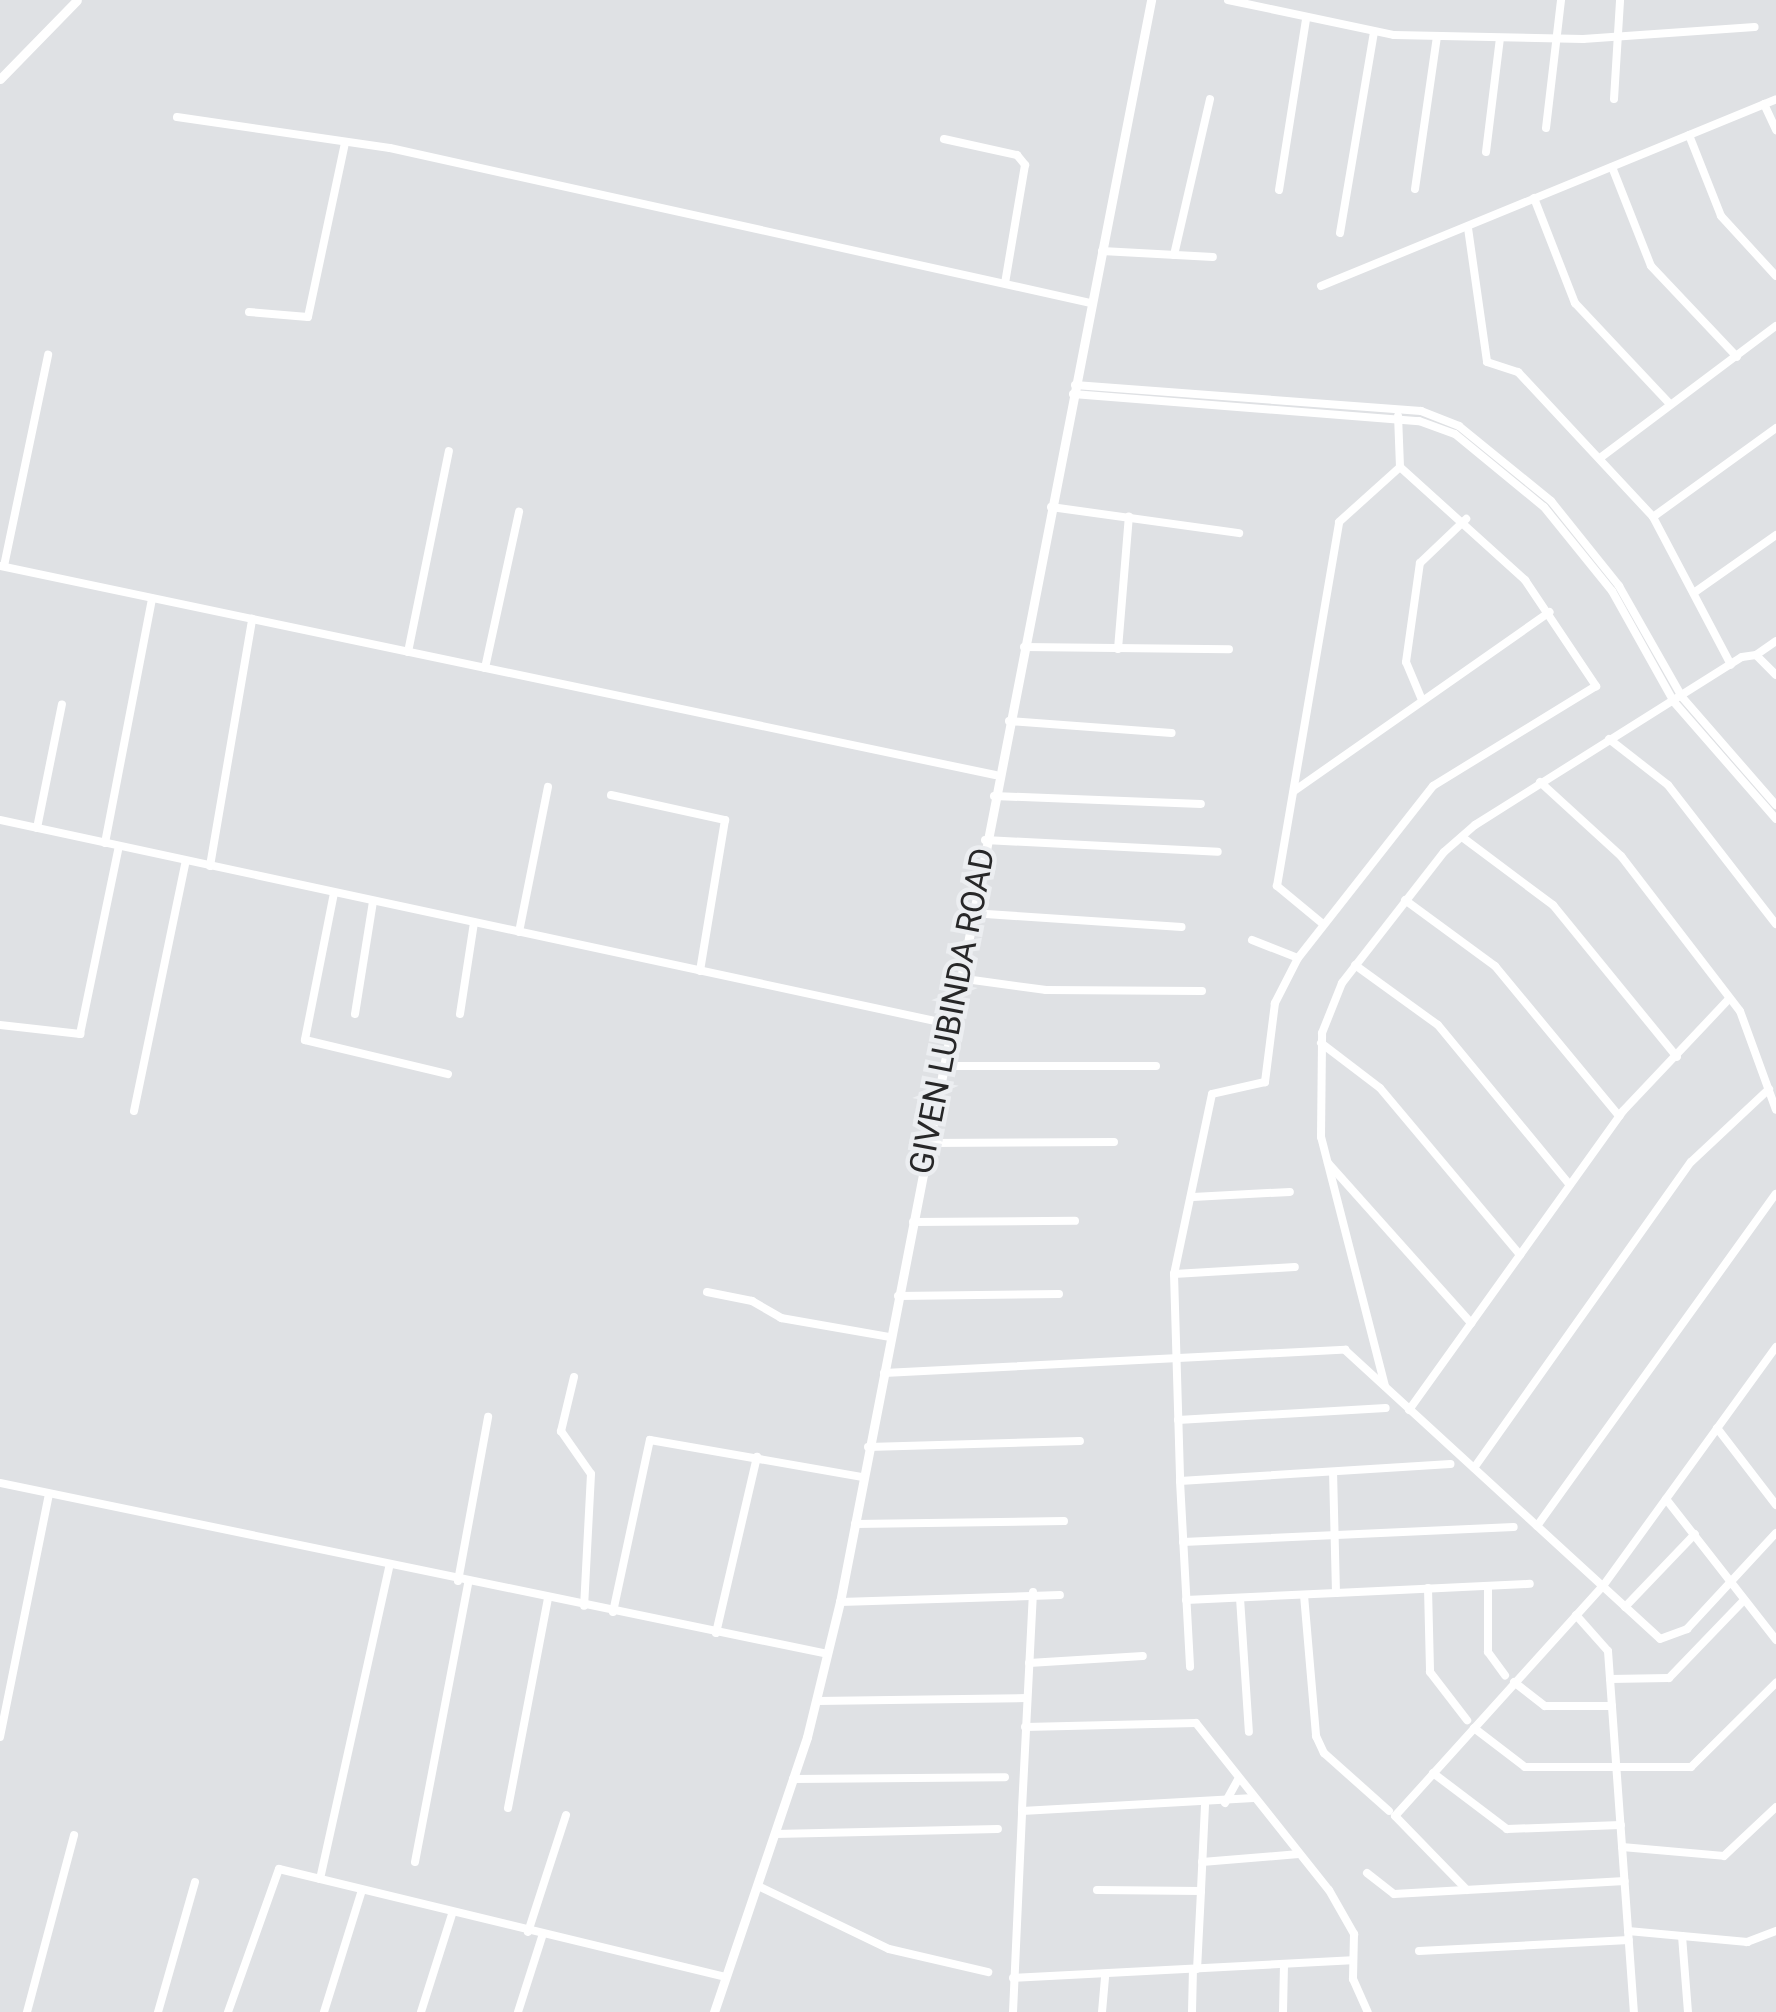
<!DOCTYPE html>
<html>
<head>
<meta charset="utf-8">
<style>
  body { margin:0 }
  #map { position:relative; width:1776px; height:2012px; overflow:hidden; background:#dfe1e4; font-family:Roboto,sans-serif }
  div>[style] { position:absolute }
  [style*='--x'] { left:calc(var(--x)*1px); top:calc(var(--y)*1px); width:calc(var(--w)*1px); rotate:calc(var(--a)*1deg) }
  .minor>* { height:8px; margin:-4px; padding:0 4px; transform-origin:4px; border-radius:4px; background:#fff }
  .tertiary>* { height:9px; margin:-4.5px; padding:0 4.5px; transform-origin:4.5px; border-radius:4.5px; background:#fff }
  span { translate:-50% -50%; white-space:nowrap; text-align:center; line-height:1.15; -webkit-text-stroke:9px #eceef1; paint-order:stroke }
  .street-label { font-size:33px; color:#272728 }
</style>
</head>
<body>
<div id="map">
  <div class="minor">
    <div style="--x:1228;--y:0;--w:170;--a:11.9"></div>
    <div style="--x:1394;--y:35;--w:189;--a:1.2"></div>
    <div style="--x:1583;--y:39;--w:172;--a:-4"></div>
    <div style="--x:1614;--y:99;--w:99;--a:-86.5"></div>
    <div style="--x:1764;--y:104;--w:29;--a:65"></div>
    <div style="--x:177;--y:117;--w:215;--a:8.3"></div>
    <div style="--x:390;--y:148;--w:718;--a:12.47"></div>
    <div style="--x:1546;--y:128;--w:129;--a:-83.3"></div>
    <div style="--x:1689;--y:135;--w:87;--a:68.4"></div>
    <div style="--x:1721;--y:216;--w:81;--a:47.5"></div>
    <div style="--x:944;--y:139;--w:75;--a:12.4"></div>
    <div style="--x:1017;--y:155;--w:13;--a:51"></div>
    <div style="--x:1025;--y:165;--w:120;--a:99.6"></div>
    <div style="--x:1486;--y:152;--w:115;--a:-83"></div>
    <div style="--x:1612;--y:167;--w:106;--a:68.5"></div>
    <div style="--x:1651;--y:266;--w:125;--a:46.6"></div>
    <div style="--x:1415;--y:189;--w:154;--a:-81.8"></div>
    <div style="--x:1279;--y:190;--w:173;--a:-81"></div>
    <div style="--x:1534;--y:198;--w:113;--a:68.7"></div>
    <div style="--x:1575;--y:303;--w:139;--a:46.8"></div>
    <div style="--x:1468;--y:228;--w:135;--a:81.9"></div>
    <div style="--x:1487;--y:362;--w:33;--a:18"></div>
    <div style="--x:1518;--y:372;--w:198;--a:47"></div>
    <div style="--x:1653;--y:517;--w:167;--a:62.2"></div>
    <div style="--x:1340;--y:233;--w:204;--a:-80.4"></div>
    <div style="--x:1102;--y:251;--w:111;--a:3.1"></div>
    <div style="--x:1174;--y:255;--w:160;--a:-77"></div>
    <div style="--x:1321;--y:286;--w:492;--a:-22.3"></div>
    <div style="--x:249;--y:312;--w:59;--a:4.8"></div>
    <div style="--x:308;--y:317;--w:178;--a:-78"></div>
    <div style="--x:1075;--y:385;--w:347;--a:4.3"></div>
    <div style="--x:1421;--y:411;--w:41;--a:21.5"></div>
    <div style="--x:1459;--y:426;--w:119;--a:39.2"></div>
    <div style="--x:1551;--y:501;--w:109;--a:51.3"></div>
    <div style="--x:1619;--y:586;--w:128;--a:60.4"></div>
    <div style="--x:1682;--y:697;--w:143;--a:49"></div>
    <div style="--x:1073;--y:394;--w:347;--a:4.5"></div>
    <div style="--x:1419;--y:421;--w:38;--a:20"></div>
    <div style="--x:1455;--y:434;--w:115;--a:39.4"></div>
    <div style="--x:1544;--y:507;--w:108;--a:51"></div>
    <div style="--x:1612;--y:591;--w:127;--a:60.8"></div>
    <div style="--x:1674;--y:702;--w:155;--a:48.9"></div>
    <div style="--x:1600;--y:458;--w:220;--a:-36.9"></div>
    <div style="--x:1400;--y:467;--w:169;--a:42.1"></div>
    <div style="--x:1525;--y:580;--w:128;--a:56.2"></div>
    <div style="--x:1596;--y:686;--w:191;--a:148.5"></div>
    <div style="--x:1433;--y:786;--w:219;--a:128.1"></div>
    <div style="--x:1298;--y:958;--w:51;--a:117.1"></div>
    <div style="--x:1275;--y:1003;--w:80;--a:97.2"></div>
    <div style="--x:1265;--y:1082;--w:54;--a:167.2"></div>
    <div style="--x:1212;--y:1094;--w:184;--a:101.9"></div>
    <div style="--x:1174;--y:1274;--w:207;--a:88.3"></div>
    <div style="--x:1180;--y:1481;--w:271;--a:-3.6"></div>
    <div style="--x:1051;--y:507;--w:190;--a:7.9"></div>
    <div style="--x:1653;--y:517;--w:152;--a:-35.9"></div>
    <div style="--x:0;--y:566;--w:1017;--a:11.86"></div>
    <div style="--x:4;--y:566;--w:216;--a:-78.2"></div>
    <div style="--x:1695;--y:592;--w:99;--a:-35.1"></div>
    <div style="--x:1024;--y:647;--w:205;--a:0.6"></div>
    <div style="--x:1118;--y:649;--w:133;--a:-85.3"></div>
    <div style="--x:408;--y:652;--w:205;--a:-78.5"></div>
    <div style="--x:1756;--y:655;--w:24;--a:-35"></div>
    <div style="--x:485;--y:668;--w:160;--a:-77.7"></div>
    <div style="--x:1422;--y:700;--w:41;--a:-112.8"></div>
    <div style="--x:1406;--y:662;--w:100;--a:-82"></div>
    <div style="--x:1420;--y:563;--w:64;--a:-43.7"></div>
    <div style="--x:1009;--y:721;--w:163;--a:4.2"></div>
    <div style="--x:1609;--y:739;--w:75;--a:37.9"></div>
    <div style="--x:1668;--y:785;--w:176;--a:52.2"></div>
    <div style="--x:1540;--y:782;--w:110;--a:42.4"></div>
    <div style="--x:1621;--y:856;--w:195;--a:52.5"></div>
    <div style="--x:1740;--y:1011;--w:105;--a:70"></div>
    <div style="--x:1294;--y:791;--w:312;--a:-35"></div>
    <div style="--x:611;--y:795;--w:117;--a:12.4"></div>
    <div style="--x:725;--y:820;--w:153;--a:99.4"></div>
    <div style="--x:994;--y:796;--w:207;--a:2.2"></div>
    <div style="--x:0;--y:820;--w:971;--a:12.13"></div>
    <div style="--x:37;--y:828;--w:126;--a:-78.6"></div>
    <div style="--x:1462;--y:837;--w:114;--a:36.8"></div>
    <div style="--x:1553;--y:905;--w:196;--a:50.8"></div>
    <div style="--x:985;--y:840;--w:233;--a:2.9"></div>
    <div style="--x:105;--y:843;--w:249;--a:-79.1"></div>
    <div style="--x:210;--y:866;--w:251;--a:-80.3"></div>
    <div style="--x:334;--y:893;--w:150;--a:101.2"></div>
    <div style="--x:305;--y:1040;--w:147;--a:13.4"></div>
    <div style="--x:1405;--y:900;--w:112;--a:36.3"></div>
    <div style="--x:1495;--y:966;--w:195;--a:50.4"></div>
    <div style="--x:971;--y:913;--w:211;--a:3.8"></div>
    <div style="--x:1323;--y:924;--w:60;--a:-140.4"></div>
    <div style="--x:1277;--y:886;--w:369;--a:-80.3"></div>
    <div style="--x:1339;--y:522;--w:82;--a:-42"></div>
    <div style="--x:1400;--y:467;--w:51;--a:-92.2"></div>
    <div style="--x:519;--y:932;--w:148;--a:-78.7"></div>
    <div style="--x:1252;--y:940;--w:49;--a:21.4"></div>
    <div style="--x:1355;--y:965;--w:102;--a:35.9"></div>
    <div style="--x:1438;--y:1025;--w:207;--a:50.5"></div>
    <div style="--x:958;--y:978;--w:89;--a:7.8"></div>
    <div style="--x:1046;--y:990;--w:156;--a:0.4"></div>
    <div style="--x:355;--y:1014;--w:114;--a:-80.9"></div>
    <div style="--x:460;--y:1014;--w:92;--a:-81.3"></div>
    <div style="--x:0;--y:1025;--w:81;--a:6.4"></div>
    <div style="--x:80;--y:1034;--w:192;--a:-78.3"></div>
    <div style="--x:1321;--y:1043;--w:74;--a:37.3"></div>
    <div style="--x:1380;--y:1088;--w:218;--a:50"></div>
    <div style="--x:943;--y:1066;--w:213;--a:0"></div>
    <div style="--x:134;--y:1111;--w:255;--a:-78.3"></div>
    <div style="--x:927;--y:1143;--w:187;--a:-0.3"></div>
    <div style="--x:1328;--y:1163;--w:215;--a:48.2"></div>
    <div style="--x:1193;--y:1197;--w:97;--a:-3"></div>
    <div style="--x:913;--y:1222;--w:162;--a:-0.4"></div>
    <div style="--x:1174;--y:1274;--w:121;--a:-3.3"></div>
    <div style="--x:707;--y:1292;--w:46;--a:11.3"></div>
    <div style="--x:752;--y:1301;--w:34;--a:30"></div>
    <div style="--x:781;--y:1318;--w:111;--a:9.9"></div>
    <div style="--x:898;--y:1296;--w:161;--a:-0.7"></div>
    <div style="--x:884;--y:1373;--w:462;--a:-2.9"></div>
    <div style="--x:1345;--y:1350;--w:427;--a:42.5"></div>
    <div style="--x:1660;--y:1639;--w:29;--a:-20"></div>
    <div style="--x:1687;--y:1629;--w:131;--a:-47.2"></div>
    <div style="--x:574;--y:1377;--w:56;--a:103.5"></div>
    <div style="--x:561;--y:1431;--w:52;--a:55.1"></div>
    <div style="--x:591;--y:1474;--w:132;--a:93"></div>
    <div style="--x:1385;--y:1386;--w:257;--a:-104.4"></div>
    <div style="--x:1321;--y:1137;--w:104;--a:-89.4"></div>
    <div style="--x:1322;--y:1033;--w:54;--a:-68.2"></div>
    <div style="--x:1342;--y:983;--w:166;--a:-52.1"></div>
    <div style="--x:1444;--y:852;--w:41;--a:-41.1"></div>
    <div style="--x:1475;--y:825;--w:315;--a:-32.2"></div>
    <div style="--x:1742;--y:657;--w:14;--a:-8"></div>
    <div style="--x:1756;--y:655;--w:28;--a:45"></div>
    <div style="--x:1409;--y:1410;--w:368;--a:-54.4"></div>
    <div style="--x:1623;--y:1111;--w:154;--a:-46.6"></div>
    <div style="--x:1178;--y:1420;--w:208;--a:-3.3"></div>
    <div style="--x:1717;--y:1428;--w:97;--a:52.5"></div>
    <div style="--x:868;--y:1447;--w:212;--a:-1.6"></div>
    <div style="--x:1474;--y:1468;--w:375;--a:-54.7"></div>
    <div style="--x:1691;--y:1162;--w:107;--a:-43.1"></div>
    <div style="--x:1180;--y:1481;--w:186;--a:86.9"></div>
    <div style="--x:0;--y:1483;--w:845;--a:11.67"></div>
    <div style="--x:1666;--y:1499;--w:179;--a:52"></div>
    <div style="--x:855;--y:1524;--w:209;--a:-0.8"></div>
    <div style="--x:1537;--y:1526;--w:409;--a:-54.3"></div>
    <div style="--x:1183;--y:1542;--w:331;--a:-2.6"></div>
    <div style="--x:458;--y:1581;--w:167;--a:-79.6"></div>
    <div style="--x:1488;--y:1586;--w:66;--a:90"></div>
    <div style="--x:1488;--y:1652;--w:29;--a:54"></div>
    <div style="--x:1428;--y:1588;--w:84;--a:88.6"></div>
    <div style="--x:1430;--y:1672;--w:61;--a:52.4"></div>
    <div style="--x:1033;--y:1592;--w:219;--a:92.9"></div>
    <div style="--x:1022;--y:1811;--w:232;--a:-3.2"></div>
    <div style="--x:1336;--y:1593;--w:194;--a:-2.7"></div>
    <div style="--x:1304;--y:1595;--w:142;--a:85.1"></div>
    <div style="--x:1316;--y:1736;--w:19;--a:65"></div>
    <div style="--x:1324;--y:1753;--w:87;--a:41.7"></div>
    <div style="--x:1240;--y:1598;--w:134;--a:86.2"></div>
    <div style="--x:1186;--y:1600;--w:150;--a:-2.7"></div>
    <div style="--x:1336;--y:1593;--w:121;--a:-91.4"></div>
    <div style="--x:840;--y:1602;--w:220;--a:-1.8"></div>
    <div style="--x:1625;--y:1607;--w:101;--a:-46.2"></div>
    <div style="--x:613;--y:1612;--w:176;--a:-77.9"></div>
    <div style="--x:650;--y:1440;--w:216;--a:9.9"></div>
    <div style="--x:1576;--y:1615;--w:48;--a:48.4"></div>
    <div style="--x:1608;--y:1651;--w:362;--a:85.9"></div>
    <div style="--x:716;--y:1633;--w:181;--a:-76.9"></div>
    <div style="--x:1029;--y:1663;--w:114;--a:-3.5"></div>
    <div style="--x:1610;--y:1679;--w:59;--a:-1"></div>
    <div style="--x:1669;--y:1678;--w:108;--a:-46.1"></div>
    <div style="--x:1514;--y:1682;--w:39;--a:38"></div>
    <div style="--x:1545;--y:1706;--w:67;--a:0"></div>
    <div style="--x:817;--y:1701;--w:210;--a:-0.8"></div>
    <div style="--x:1025;--y:1727;--w:171;--a:-1.3"></div>
    <div style="--x:1196;--y:1723;--w:213;--a:51.5"></div>
    <div style="--x:1329;--y:1890;--w:51;--a:60.4"></div>
    <div style="--x:1354;--y:1934;--w:45;--a:91.3"></div>
    <div style="--x:1353;--y:1979;--w:36;--a:66"></div>
    <div style="--x:1474;--y:1728;--w:64;--a:37.4"></div>
    <div style="--x:1525;--y:1767;--w:166;--a:0"></div>
    <div style="--x:1691;--y:1767;--w:120;--a:-44.7"></div>
    <div style="--x:0;--y:1737;--w:248;--a:-78.6"></div>
    <div style="--x:1433;--y:1773;--w:93;--a:37.1"></div>
    <div style="--x:1507;--y:1829;--w:114;--a:-2"></div>
    <div style="--x:793;--y:1779;--w:212;--a:-0.5"></div>
    <div style="--x:1225;--y:1803;--w:26;--a:-61"></div>
    <div style="--x:508;--y:1808;--w:213;--a:-79.2"></div>
    <div style="--x:775;--y:1834;--w:223;--a:-1.3"></div>
    <div style="--x:1622;--y:1847;--w:102;--a:5"></div>
    <div style="--x:1724;--y:1856;--w:71;--a:-43.3"></div>
    <div style="--x:415;--y:1862;--w:284;--a:-79.2"></div>
    <div style="--x:1202;--y:1862;--w:97;--a:-4.7"></div>
    <div style="--x:1367;--y:1873;--w:34;--a:38"></div>
    <div style="--x:1394;--y:1894;--w:231;--a:-3.2"></div>
    <div style="--x:320;--y:1879;--w:320;--a:-77.5"></div>
    <div style="--x:758;--y:1886;--w:145;--a:25.7"></div>
    <div style="--x:889;--y:1949;--w:102;--a:13.1"></div>
    <div style="--x:1097;--y:1890;--w:104;--a:0.6"></div>
    <div style="--x:1201;--y:1891;--w:78;--a:92.9"></div>
    <div style="--x:1201;--y:1890;--w:85;--a:-87.3"></div>
    <div style="--x:1467;--y:1890;--w:103;--a:-134.2"></div>
    <div style="--x:1395;--y:1816;--w:310;--a:-47.9"></div>
    <div style="--x:1603;--y:1586;--w:295;--a:-54.1"></div>
    <div style="--x:1628;--y:1931;--w:120;--a:5.3"></div>
    <div style="--x:1747;--y:1942;--w:31;--a:-21"></div>
    <div style="--x:528;--y:1932;--w:123;--a:-72"></div>
    <div style="--x:1682;--y:1936;--w:76;--a:85.5"></div>
    <div style="--x:1419;--y:1951;--w:210;--a:-3"></div>
    <div style="--x:1013;--y:1978;--w:339;--a:-3"></div>
    <div style="--x:27;--y:2012;--w:183;--a:-75.1"></div>
    <div style="--x:158;--y:2012;--w:135;--a:-74.1"></div>
    <div style="--x:228;--y:2012;--w:152;--a:-70.4"></div>
    <div style="--x:279;--y:1869;--w:458;--a:13.6"></div>
    <div style="--x:324;--y:2012;--w:128;--a:-72.7"></div>
    <div style="--x:421;--y:2012;--w:103;--a:-72.4"></div>
    <div style="--x:518;--y:2012;--w:79;--a:-72.3"></div>
    <div style="--x:1013;--y:2012;--w:201;--a:-87.4"></div>
    <div style="--x:1102;--y:2012;--w:37;--a:-85"></div>
    <div style="--x:1192;--y:2012;--w:43;--a:-88.7"></div>
    <div style="--x:1283;--y:2012;--w:47;--a:-88.8"></div>
  </div>
  <div class="tertiary">
    <div style="--x:0;--y:79;--w:110;--a:-45.7"></div>
    <div style="--x:714;--y:2012;--w:290;--a:-71.3"></div>
    <div style="--x:807;--y:1737;--w:139;--a:-76.3"></div>
    <div style="--x:840;--y:1602;--w:1632;--a:-79.01"></div>
  </div>
  <div class="street-label">
    <span style="left:952px;top:1011px;rotate:-79deg">GIVEN LUBINDA ROAD</span>
  </div>
</div>
</body>
</html>
